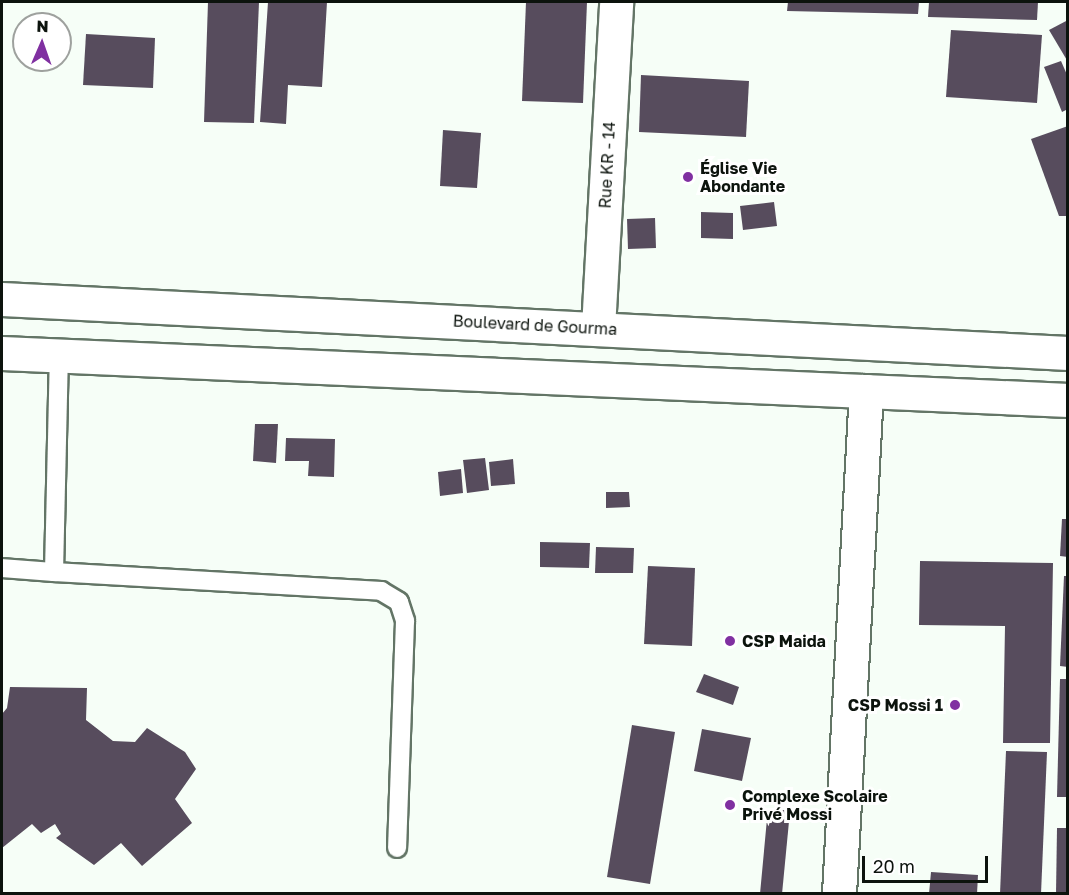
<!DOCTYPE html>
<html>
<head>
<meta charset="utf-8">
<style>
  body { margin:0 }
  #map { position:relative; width:1069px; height:895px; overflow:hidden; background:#f6fef7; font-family:"Golos Text",sans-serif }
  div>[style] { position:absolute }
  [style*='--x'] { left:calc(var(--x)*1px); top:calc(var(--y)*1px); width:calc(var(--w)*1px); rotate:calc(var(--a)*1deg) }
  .building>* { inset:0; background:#574c5d }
  .roads { filter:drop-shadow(2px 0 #637566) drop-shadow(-2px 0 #637566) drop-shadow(0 2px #637566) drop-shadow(0 -2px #637566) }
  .service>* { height:18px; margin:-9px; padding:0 9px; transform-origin:9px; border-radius:9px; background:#fff }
  .minor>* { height:33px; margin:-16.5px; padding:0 16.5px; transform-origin:16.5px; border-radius:16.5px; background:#fff }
  .trunk>* { height:33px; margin:-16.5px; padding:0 16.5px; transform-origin:16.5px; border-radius:16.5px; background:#fff }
  .dots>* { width:16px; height:16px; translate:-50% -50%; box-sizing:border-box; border:3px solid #fff; border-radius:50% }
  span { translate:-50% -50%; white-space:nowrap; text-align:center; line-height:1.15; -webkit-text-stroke:6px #fff; paint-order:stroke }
  .street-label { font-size:16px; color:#0c130d }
  .poi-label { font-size:16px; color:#0c130d; font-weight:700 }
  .left { translate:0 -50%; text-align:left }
  .right { translate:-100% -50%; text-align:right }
  .frame { position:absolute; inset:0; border:3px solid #0c130d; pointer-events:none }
  .north { position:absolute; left:12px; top:12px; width:60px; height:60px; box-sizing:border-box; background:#fff; border:2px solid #9ea19e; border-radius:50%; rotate:2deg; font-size:16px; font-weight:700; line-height:24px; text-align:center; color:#0c130d }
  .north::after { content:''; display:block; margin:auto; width:21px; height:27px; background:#8030a1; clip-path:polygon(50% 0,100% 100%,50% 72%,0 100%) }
  .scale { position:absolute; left:862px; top:856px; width:126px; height:27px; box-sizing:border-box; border:3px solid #0c130d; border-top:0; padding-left:8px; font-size:18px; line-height:21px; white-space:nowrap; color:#0c130d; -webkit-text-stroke:4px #fff; paint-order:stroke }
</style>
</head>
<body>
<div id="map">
  <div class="building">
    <div style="clip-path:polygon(208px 2px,259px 2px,254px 123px,204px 122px)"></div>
    <div style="clip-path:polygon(268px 2px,327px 2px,322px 87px,288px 85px,286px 124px,260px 122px)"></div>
    <div style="clip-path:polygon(526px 2px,587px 2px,583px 103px,522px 101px)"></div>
    <div style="clip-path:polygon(788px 2px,919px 2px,918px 14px,787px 11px)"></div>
    <div style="clip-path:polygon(929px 2px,1038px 2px,1037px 20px,928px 17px)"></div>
    <div style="clip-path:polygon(1068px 20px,1068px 62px,1049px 30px)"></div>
    <div style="clip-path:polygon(951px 30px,1042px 35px,1037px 103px,946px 97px)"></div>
    <div style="clip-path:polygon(86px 34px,155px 38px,153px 88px,83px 85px)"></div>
    <div style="clip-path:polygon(1061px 61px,1068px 77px,1068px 109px,1062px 112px,1044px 67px)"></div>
    <div style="clip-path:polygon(641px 75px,749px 81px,746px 137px,639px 132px)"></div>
    <div style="clip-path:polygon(1068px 126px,1068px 216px,1059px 216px,1031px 139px)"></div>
    <div style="clip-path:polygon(443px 130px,481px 133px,477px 188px,440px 186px)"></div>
    <div style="clip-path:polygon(774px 202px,777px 226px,743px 230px,740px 206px)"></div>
    <div style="clip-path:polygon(701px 212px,733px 213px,733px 239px,701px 238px)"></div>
    <div style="clip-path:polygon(655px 218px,656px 248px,628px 249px,627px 219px)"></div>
    <div style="clip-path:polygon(255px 424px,278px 424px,276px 463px,253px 461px)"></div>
    <div style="clip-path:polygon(286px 438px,335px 439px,334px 477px,308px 476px,309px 461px,285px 461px)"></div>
    <div style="clip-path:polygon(485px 458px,489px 490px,467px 493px,463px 460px)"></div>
    <div style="clip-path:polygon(513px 459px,515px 484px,491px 486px,489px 462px)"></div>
    <div style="clip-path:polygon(461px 469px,463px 493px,440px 496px,438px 472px)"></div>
    <div style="clip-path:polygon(606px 492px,629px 492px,630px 507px,606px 508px)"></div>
    <div style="clip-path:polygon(1062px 519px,1068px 519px,1068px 557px,1060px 556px)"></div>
    <div style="clip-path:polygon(540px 542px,590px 543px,589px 568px,540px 567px)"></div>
    <div style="clip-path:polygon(596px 547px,634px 548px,633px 573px,595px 573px)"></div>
    <div style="clip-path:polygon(920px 561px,1053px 563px,1050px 743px,1003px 743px,1005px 626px,919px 625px)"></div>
    <div style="clip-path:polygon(648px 566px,695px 568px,692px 646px,644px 644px)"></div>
    <div style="clip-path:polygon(1064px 576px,1068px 576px,1068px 667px,1060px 666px)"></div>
    <div style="clip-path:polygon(704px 674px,739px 687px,733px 705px,696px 692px)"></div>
    <div style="clip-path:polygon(1060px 679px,1068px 679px,1068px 797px,1057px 797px)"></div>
    <div style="clip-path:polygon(10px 687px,87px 688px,86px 720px,113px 741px,135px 742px,147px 728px,185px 752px,196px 769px,175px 799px,192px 823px,142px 866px,121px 843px,94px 865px,56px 838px,61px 834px,55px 824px,41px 833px,32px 824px,2px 848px,2px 714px,7px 708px)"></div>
    <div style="clip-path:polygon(632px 725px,675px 732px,650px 884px,607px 877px)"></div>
    <div style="clip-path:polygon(702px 729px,751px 738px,742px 781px,694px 771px)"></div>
    <div style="clip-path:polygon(1006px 751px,1047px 752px,1041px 894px,1000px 894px)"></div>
    <div style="clip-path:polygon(768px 808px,790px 811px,782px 894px,760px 894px)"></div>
    <div style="clip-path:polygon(1057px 828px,1068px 828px,1068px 894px,1056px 894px)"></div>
    <div style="clip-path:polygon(931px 872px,978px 875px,977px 894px,929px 894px)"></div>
  </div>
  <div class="roads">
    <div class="service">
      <div style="--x:2;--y:568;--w:52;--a:4.4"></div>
      <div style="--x:54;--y:572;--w:216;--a:-88.7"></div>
      <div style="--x:54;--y:572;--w:328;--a:3.3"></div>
      <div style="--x:381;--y:591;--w:21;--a:31"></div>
      <div style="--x:399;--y:602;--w:20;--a:72"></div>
      <div style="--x:405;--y:621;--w:227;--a:92"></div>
    </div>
    <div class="minor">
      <div style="--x:598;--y:328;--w:326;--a:-86.8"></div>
      <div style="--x:839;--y:894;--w:504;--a:-86.93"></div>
    </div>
    <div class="trunk">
      <div style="--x:2;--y:299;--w:1067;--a:2.9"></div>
      <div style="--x:2;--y:353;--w:1067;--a:2.52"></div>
    </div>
  </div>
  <div class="dots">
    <div style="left:688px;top:177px;background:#8030a1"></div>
    <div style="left:730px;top:641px;background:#8030a1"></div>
    <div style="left:955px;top:705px;background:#8030a1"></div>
    <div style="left:730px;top:805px;background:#8030a1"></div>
  </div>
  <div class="street-label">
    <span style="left:607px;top:165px;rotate:-87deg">Rue KR - 14</span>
    <span style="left:535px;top:325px;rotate:3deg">Boulevard de Gourma</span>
  </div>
  <div class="poi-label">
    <span class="left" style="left:700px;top:177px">Église Vie<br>Abondante</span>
    <span class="left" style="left:742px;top:641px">CSP Maida</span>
    <span class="right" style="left:943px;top:705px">CSP Mossi 1</span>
    <span class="left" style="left:742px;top:805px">Complexe Scolaire<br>Privé Mossi</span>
  </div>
  <div class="frame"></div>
  <div class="north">N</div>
  <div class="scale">20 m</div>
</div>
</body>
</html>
